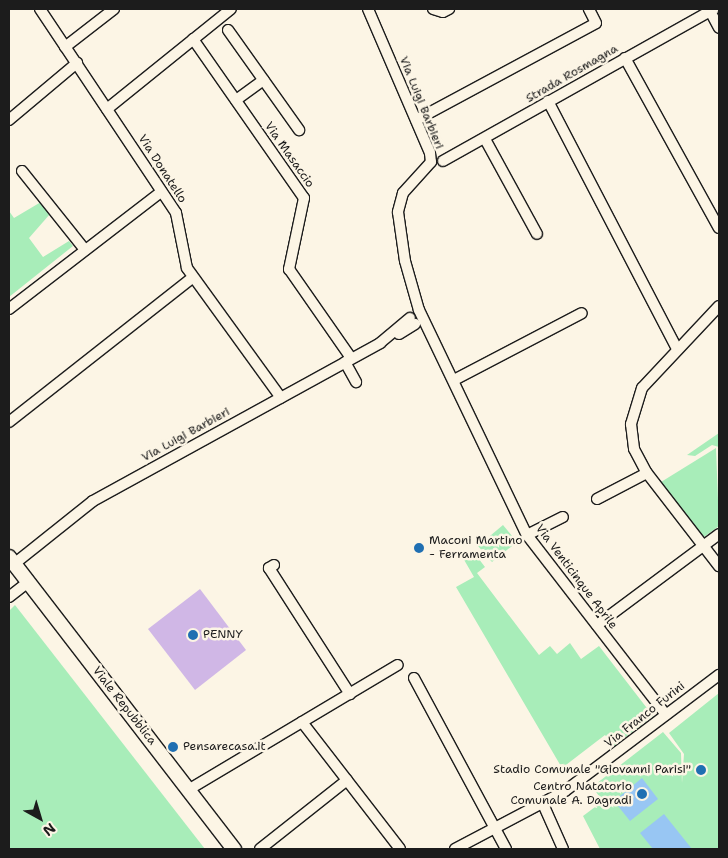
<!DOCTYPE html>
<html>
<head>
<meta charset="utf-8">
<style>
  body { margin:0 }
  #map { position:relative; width:728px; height:858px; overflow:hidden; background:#fcf5e5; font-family:"Shantell Sans",sans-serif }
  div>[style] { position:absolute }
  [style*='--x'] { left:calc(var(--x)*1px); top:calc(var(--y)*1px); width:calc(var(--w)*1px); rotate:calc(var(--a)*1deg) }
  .green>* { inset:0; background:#a8edb9 }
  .water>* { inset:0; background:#98c6f3 }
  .building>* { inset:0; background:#d0b7e6 }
  .roads { filter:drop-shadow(1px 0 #1c1c1c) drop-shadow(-1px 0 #1c1c1c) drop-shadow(0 1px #1c1c1c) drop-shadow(0 -1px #1c1c1c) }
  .minor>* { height:10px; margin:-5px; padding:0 5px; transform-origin:5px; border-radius:5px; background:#fcf5e5 }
  .secondary>* { height:14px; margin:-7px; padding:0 7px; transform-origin:7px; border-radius:7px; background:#fcf5e5 }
  .dots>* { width:14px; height:14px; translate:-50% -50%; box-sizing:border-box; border:2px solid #fcf5e5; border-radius:50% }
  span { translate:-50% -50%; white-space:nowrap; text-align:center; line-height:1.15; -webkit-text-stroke:5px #fcf5e5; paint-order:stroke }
  .street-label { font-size:12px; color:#1c1c1c }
  .poi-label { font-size:12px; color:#1c1c1c }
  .left { translate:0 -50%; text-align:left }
  .right { translate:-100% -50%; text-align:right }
  .frame { position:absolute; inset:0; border:10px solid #1c1c1c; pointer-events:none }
  .north { position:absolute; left:15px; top:793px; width:50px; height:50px; -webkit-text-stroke:4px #fcf5e5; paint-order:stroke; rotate:141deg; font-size:14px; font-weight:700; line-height:20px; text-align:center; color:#1c1c1c }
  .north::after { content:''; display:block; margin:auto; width:18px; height:22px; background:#1c1c1c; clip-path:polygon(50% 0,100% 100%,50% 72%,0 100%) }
</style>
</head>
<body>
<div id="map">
  <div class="green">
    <div style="clip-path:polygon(41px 202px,50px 214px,29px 238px,43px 257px,69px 241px,73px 246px,9px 297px,9px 211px,14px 218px)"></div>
    <div style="clip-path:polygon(719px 433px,719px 447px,712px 445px,695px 456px,687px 455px)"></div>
    <div style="clip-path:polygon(716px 448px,719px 526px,704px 537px,661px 482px)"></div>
    <div style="clip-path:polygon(503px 525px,517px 542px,492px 562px,478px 546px)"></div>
    <div style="clip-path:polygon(472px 550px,485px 567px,477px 573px,539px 655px,550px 646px,557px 654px,570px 643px,581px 659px,599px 646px,653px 716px,614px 746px,605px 735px,562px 768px,456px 587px,474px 577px,463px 558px)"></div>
    <div style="clip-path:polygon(15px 605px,205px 849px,9px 849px,9px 611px)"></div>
    <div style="clip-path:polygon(719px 693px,719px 849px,600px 849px,583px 816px,603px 801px,592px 787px,663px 732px,681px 753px,682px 783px,684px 754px,669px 733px)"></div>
  </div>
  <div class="water">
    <div style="clip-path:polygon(642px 778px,658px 799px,630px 821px,614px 801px)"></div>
    <div style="clip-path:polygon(664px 814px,692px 849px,653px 849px,640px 833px)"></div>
  </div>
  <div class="building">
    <div style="clip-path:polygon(200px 589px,246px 650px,195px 690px,148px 629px)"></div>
  </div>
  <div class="roads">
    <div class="minor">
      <div style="--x:40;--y:9;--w:245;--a:56.3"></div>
      <div style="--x:176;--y:213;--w:56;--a:78.7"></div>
      <div style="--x:187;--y:268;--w:160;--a:54.1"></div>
      <div style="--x:368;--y:9;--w:157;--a:66.7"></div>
      <div style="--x:430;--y:153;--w:9;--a:84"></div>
      <div style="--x:431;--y:162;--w:42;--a:132.1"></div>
      <div style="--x:403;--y:193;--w:20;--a:105"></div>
      <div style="--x:398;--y:212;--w:49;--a:81.9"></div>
      <div style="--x:405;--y:261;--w:51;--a:74.1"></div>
      <div style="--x:419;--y:310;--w:250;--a:64.4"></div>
      <div style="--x:527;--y:535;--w:227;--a:52.3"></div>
      <div style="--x:433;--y:9;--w:10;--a:17"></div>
      <div style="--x:443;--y:12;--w:7;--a:-27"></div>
      <div style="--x:710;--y:11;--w:19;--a:62"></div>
      <div style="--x:228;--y:30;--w:123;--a:54.6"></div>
      <div style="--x:193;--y:39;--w:194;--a:55.1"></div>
      <div style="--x:304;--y:198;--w:73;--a:101.9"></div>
      <div style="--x:289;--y:269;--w:108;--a:55.1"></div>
      <div style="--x:65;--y:47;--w:62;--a:-37.8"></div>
      <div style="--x:625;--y:58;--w:194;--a:61.1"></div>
      <div style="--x:236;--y:100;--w:34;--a:-36"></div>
      <div style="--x:548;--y:101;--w:280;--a:62.5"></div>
      <div style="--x:107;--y:109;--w:159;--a:-38.9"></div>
      <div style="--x:9;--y:120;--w:89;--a:-40"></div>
      <div style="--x:416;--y:120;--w:204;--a:-28.3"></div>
      <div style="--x:596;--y:23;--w:16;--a:-117"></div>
      <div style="--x:485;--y:139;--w:108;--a:61.3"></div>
      <div style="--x:443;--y:161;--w:311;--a:-29.3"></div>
      <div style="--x:22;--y:171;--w:101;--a:51.4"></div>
      <div style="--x:719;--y:306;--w:112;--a:133.2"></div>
      <div style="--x:642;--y:388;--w:38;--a:107"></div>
      <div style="--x:631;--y:424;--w:25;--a:83"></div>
      <div style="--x:634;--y:449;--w:27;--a:62"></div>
      <div style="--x:647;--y:473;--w:118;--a:52.3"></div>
      <div style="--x:9;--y:309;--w:192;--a:-37.6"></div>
      <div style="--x:399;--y:334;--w:19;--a:-32"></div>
      <div style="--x:345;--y:362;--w:23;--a:61"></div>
      <div style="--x:454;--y:380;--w:144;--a:-27.6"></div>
      <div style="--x:9;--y:422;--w:234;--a:-38.2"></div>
      <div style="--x:597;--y:499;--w:56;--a:-27.5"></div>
      <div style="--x:527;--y:535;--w:40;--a:-26.6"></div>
      <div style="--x:14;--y:564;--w:101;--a:-38.6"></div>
      <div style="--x:93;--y:501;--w:328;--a:-28.8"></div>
      <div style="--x:380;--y:343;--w:39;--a:-40"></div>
      <div style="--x:274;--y:565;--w:6;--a:149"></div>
      <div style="--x:269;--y:568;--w:150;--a:57.3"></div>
      <div style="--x:9;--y:597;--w:24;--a:-38"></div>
      <div style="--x:597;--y:625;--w:152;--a:-36.7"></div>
      <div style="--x:414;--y:678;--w:194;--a:61.7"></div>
      <div style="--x:302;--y:722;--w:160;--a:52.3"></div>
      <div style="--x:188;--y:790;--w:244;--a:-30.8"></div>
      <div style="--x:543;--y:804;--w:49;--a:66"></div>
      <div style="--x:260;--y:849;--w:111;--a:-38.4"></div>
      <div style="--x:455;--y:849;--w:124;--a:-27.8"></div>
      <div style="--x:565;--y:791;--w:193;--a:-37"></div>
    </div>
    <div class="secondary">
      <div style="--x:9;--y:557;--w:369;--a:52.4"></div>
    </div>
  </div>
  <div class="dots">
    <div style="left:419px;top:548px;background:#1f6fb2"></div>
    <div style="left:193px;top:635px;background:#1f6fb2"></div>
    <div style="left:173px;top:747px;background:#1f6fb2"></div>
    <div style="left:701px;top:770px;background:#1f6fb2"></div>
    <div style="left:642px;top:794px;background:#1f6fb2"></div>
  </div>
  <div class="street-label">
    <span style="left:572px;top:74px;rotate:-30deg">Strada Rosmagna</span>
    <span style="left:421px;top:103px;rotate:68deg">Via Luigi Barbieri</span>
    <span style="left:289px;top:155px;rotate:55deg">Via Masaccio</span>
    <span style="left:162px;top:169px;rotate:57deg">Via Donatello</span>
    <span style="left:186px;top:435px;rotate:-29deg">Via Luigi Barbieri</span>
    <span style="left:576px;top:577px;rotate:53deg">Via Venticinque Aprile</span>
    <span style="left:124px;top:706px;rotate:52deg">Viale Repubblica</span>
    <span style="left:645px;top:715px;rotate:-38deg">Via Franco Furini</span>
  </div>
  <div class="poi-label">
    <span class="left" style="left:429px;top:548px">Maconi Martino<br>- Ferramenta</span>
    <span class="left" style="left:203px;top:635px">PENNY</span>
    <span class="left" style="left:183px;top:747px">Pensarecasa.it</span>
    <span class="right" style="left:691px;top:770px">Stadio Comunale "Giovanni Parisi"</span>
    <span class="right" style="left:632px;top:794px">Centro Natatorio<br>Comunale A. Dagradi</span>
  </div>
  <div class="frame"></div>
  <div class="north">N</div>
</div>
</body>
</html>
